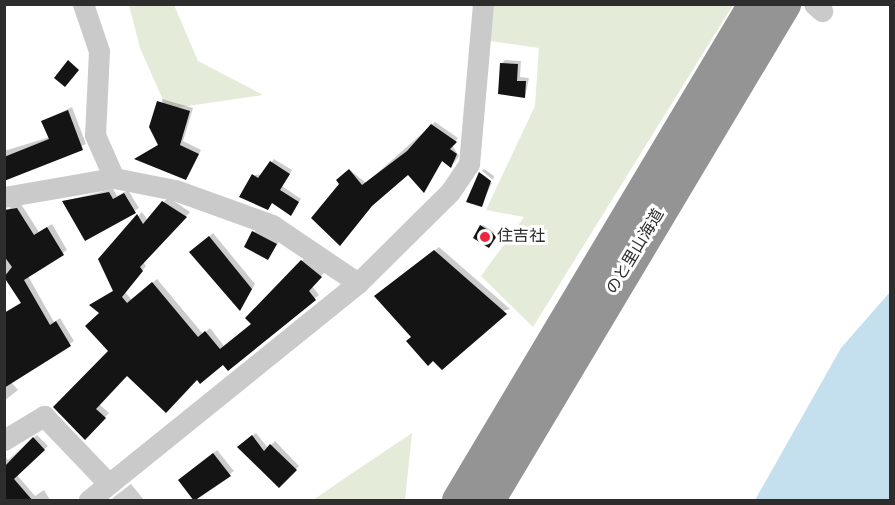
<!DOCTYPE html>
<html>
<head>
<meta charset="utf-8">
<style>
  body { margin:0 }
  #map { position:relative; width:895px; height:505px; overflow:hidden; background:#fff; font-family:"Sofia Sans Condensed","Noto Sans JP",sans-serif }
  div>[style] { position:absolute }
  [style*='--x'] { left:calc(var(--x)*1px); top:calc(var(--y)*1px); width:calc(var(--w)*1px); rotate:calc(var(--a)*1deg) }
  .green>* { inset:0; background:#e4ebd9 }
  .water>* { inset:0; background:#c4dfed }
  .shadow>* { inset:0; background:#0003 }
  .building>* { inset:0; background:#141414 }
  .street>* { height:21px; margin:-10.5px; padding:0 10.5px; transform-origin:10.5px; border-radius:10.5px; background:#cacaca }
  .highway>* { height:33px; margin:-16.5px; padding:0 16.5px; transform-origin:16.5px; border-radius:16.5px; background:#949494 }
  .dots>* { width:16px; height:16px; translate:-50% -50%; box-sizing:border-box; border:3px solid #fff; border-radius:50% }
  span { translate:-50% -50%; white-space:nowrap; text-align:center; line-height:1.15; -webkit-text-stroke:6px #fff; paint-order:stroke }
  .poi-label { font-size:16px; color:#2d2d2d }
  .left { translate:0 -50%; text-align:left }
  .street-label { font-size:16px; color:#2d2d2d }
  .frame { position:absolute; inset:0; border:6px solid #2d2d2d; pointer-events:none }
</style>
</head>
<body>
<div id="map">
  <div class="green">
    <div style="clip-path:polygon(129px 5px,174px 5px,198px 61px,263px 95px,167px 109px,140px 48px)"></div>
    <div style="clip-path:polygon(494px 5px,733px 5px,533px 327px,481px 276px,524px 217px,486px 210px,535px 106px,539px 48px,490px 41px)"></div>
    <div style="clip-path:polygon(412px 433px,405px 500px,313px 500px,348px 476px)"></div>
  </div>
  <div class="water">
    <div style="clip-path:polygon(890px 292px,890px 500px,755px 500px,841px 348px)"></div>
  </div>
  <div class="shadow">
    <div style="clip-path:polygon(505px 60px,521px 61px,520px 77px,529px 78px,525px 97px,501px 64px)"></div>
    <div style="clip-path:polygon(162px 99px,193px 108px,183px 141px,201px 150px,186px 179px,137px 158px,159px 144px)"></div>
    <div style="clip-path:polygon(72px 107px,86px 144px,4px 180px,4px 151px,50px 137px,43px 121px)"></div>
    <div style="clip-path:polygon(435px 122px,458px 138px,452px 145px,459px 156px,454px 163px,443px 160px,426px 188px,408px 173px,373px 203px,350px 170px,366px 183px)"></div>
    <div style="clip-path:polygon(274px 159px,292px 170px,282px 186px,301px 199px,293px 211px,254px 175px,262px 175px)"></div>
    <div style="clip-path:polygon(484px 169px,494px 176px,493px 180px,482px 171px)"></div>
    <div style="clip-path:polygon(480px 174px,492px 183px,481px 205px)"></div>
    <div style="clip-path:polygon(113px 189px,117px 196px,128px 190px,139px 208px,86px 239px,64px 201px)"></div>
    <div style="clip-path:polygon(168px 197px,190px 212px,143px 262px,146px 266px,125px 292px,132px 300px,157px 279px,203px 334px,210px 328px,224px 346px,252px 324px,247px 318px,306px 257px,325px 272px,312px 286px,319px 295px,228px 369px,223px 363px,197px 378px,127px 374px,99px 404px,109px 413px,85px 438px,111px 351px,101px 313px,91px 304px,114px 290px,99px 259px,142px 212px,148px 221px)"></div>
    <div style="clip-path:polygon(21px 204px,39px 232px,52px 224px,67px 250px,28px 276px,54px 322px,60px 318px,74px 341px,11px 382px,18px 390px,4px 401px,4px 313px,22px 302px,4px 274px,4px 219px,11px 206px)"></div>
    <div style="clip-path:polygon(483px 225px,497px 234px,490px 245px,481px 226px)"></div>
    <div style="clip-path:polygon(257px 229px,280px 240px,268px 258px,254px 232px)"></div>
    <div style="clip-path:polygon(213px 233px,255px 284px,240px 309px,195px 249px)"></div>
    <div style="clip-path:polygon(439px 247px,510px 309px,413px 337px,381px 292px)"></div>
    <div style="clip-path:polygon(256px 433px,268px 448px,275px 441px,299px 466px,279px 486px,243px 443px)"></div>
    <div style="clip-path:polygon(37px 435px,48px 446px,17px 475px,35px 496px,44px 490px,50px 500px,4px 500px,4px 455px,8px 460px)"></div>
    <div style="clip-path:polygon(217px 450px,234px 471px,195px 500px,180px 481px)"></div>
    <div style="clip-path:polygon(131px 484px,144px 500px,111px 500px,114px 497px)"></div>
  </div>
  <div class="building">
    <div style="clip-path:polygon(68px 60px,79px 70px,65px 87px,54px 78px)"></div>
    <div style="clip-path:polygon(500px 63px,518px 64px,517px 81px,526px 81px,525px 98px,498px 94px)"></div>
    <div style="clip-path:polygon(157px 101px,190px 111px,180px 145px,199px 154px,186px 180px,134px 159px,158px 145px,149px 127px)"></div>
    <div style="clip-path:polygon(68px 110px,83px 150px,4px 181px,4px 157px,49px 139px,41px 121px)"></div>
    <div style="clip-path:polygon(431px 124px,457px 142px,450px 149px,457px 154px,451px 168px,442px 161px,424px 193px,408px 175px,372px 206px,340px 246px,311px 218px,339px 184px,336px 180px,349px 169px,362px 185px,407px 151px)"></div>
    <div style="clip-path:polygon(270px 161px,290px 174px,280px 190px,299px 202px,291px 216px,272px 203px,268px 210px,239px 197px,252px 174px,258px 178px)"></div>
    <div style="clip-path:polygon(479px 172px,491px 181px,482px 207px,466px 202px)"></div>
    <div style="clip-path:polygon(109px 192px,113px 199px,124px 193px,136px 213px,85px 241px,62px 201px)"></div>
    <div style="clip-path:polygon(162px 201px,187px 217px,140px 267px,143px 271px,122px 297px,127px 303px,152px 282px,198px 337px,205px 331px,220px 349px,251px 324px,245px 318px,301px 260px,322px 277px,309px 291px,316px 300px,228px 371px,223px 365px,200px 384px,197px 380px,166px 413px,127px 376px,96px 409px,106px 418px,85px 440px,53px 407px,108px 351px,85px 326px,99px 313px,89px 305px,113px 291px,98px 259px,137px 214px,143px 224px)"></div>
    <div style="clip-path:polygon(17px 208px,34px 235px,47px 227px,64px 255px,24px 280px,50px 325px,56px 321px,71px 346px,4px 388px,4px 313px,21px 303px,4px 277px,12px 267px,4px 256px,4px 210px)"></div>
    <div style="clip-path:polygon(480px 225px,497px 236px,489px 248px,473px 238px)"></div>
    <div style="clip-path:polygon(252px 231px,277px 244px,268px 260px,244px 247px)"></div>
    <div style="clip-path:polygon(209px 236px,252px 289px,240px 311px,189px 252px)"></div>
    <div style="clip-path:polygon(434px 250px,507px 314px,442px 370px,433px 361px,428px 366px,406px 341px,411px 337px,374px 296px)"></div>
    <div style="clip-path:polygon(252px 435px,264px 451px,270px 444px,297px 470px,279px 488px,237px 447px)"></div>
    <div style="clip-path:polygon(33px 437px,45px 450px,14px 479px,33px 501px,4px 501px,4px 467px)"></div>
    <div style="clip-path:polygon(213px 453px,231px 476px,194px 501px,178px 480px)"></div>
  </div>
  <div class="street">
    <div style="--x:83;--y:4;--w:50;--a:71.2"></div>
    <div style="--x:99;--y:51;--w:84;--a:92.7"></div>
    <div style="--x:95;--y:135;--w:47;--a:66.2"></div>
    <div style="--x:814;--y:4;--w:11;--a:41"></div>
    <div style="--x:4;--y:197;--w:112;--a:-9.8"></div>
    <div style="--x:114;--y:178;--w:62;--a:11.1"></div>
    <div style="--x:175;--y:190;--w:103;--a:19.8"></div>
    <div style="--x:272;--y:225;--w:104;--a:34"></div>
    <div style="--x:358;--y:283;--w:346;--a:141.1"></div>
    <div style="--x:358;--y:283;--w:129;--a:-44.7"></div>
    <div style="--x:450;--y:192;--w:34;--a:-56"></div>
    <div style="--x:469;--y:164;--w:161;--a:-85"></div>
    <div style="--x:4;--y:440;--w:47;--a:-31"></div>
    <div style="--x:44;--y:416;--w:94;--a:46.3"></div>
  </div>
  <div class="highway">
    <div style="--x:458;--y:500;--w:578;--a:-59.17"></div>
    <div style="--x:488;--y:500;--w:578;--a:-59.17"></div>
  </div>
  <div class="dots">
    <div style="left:485px;top:237px;background:#ed2541"></div>
  </div>
  <div class="poi-label">
    <span class="left" style="left:497px;top:237px">住吉社</span>
  </div>
  <div class="street-label">
    <span style="left:636px;top:252px;rotate:-59deg">のと里山海道</span>
  </div>
  <div class="frame"></div>
</div>
</body>
</html>
